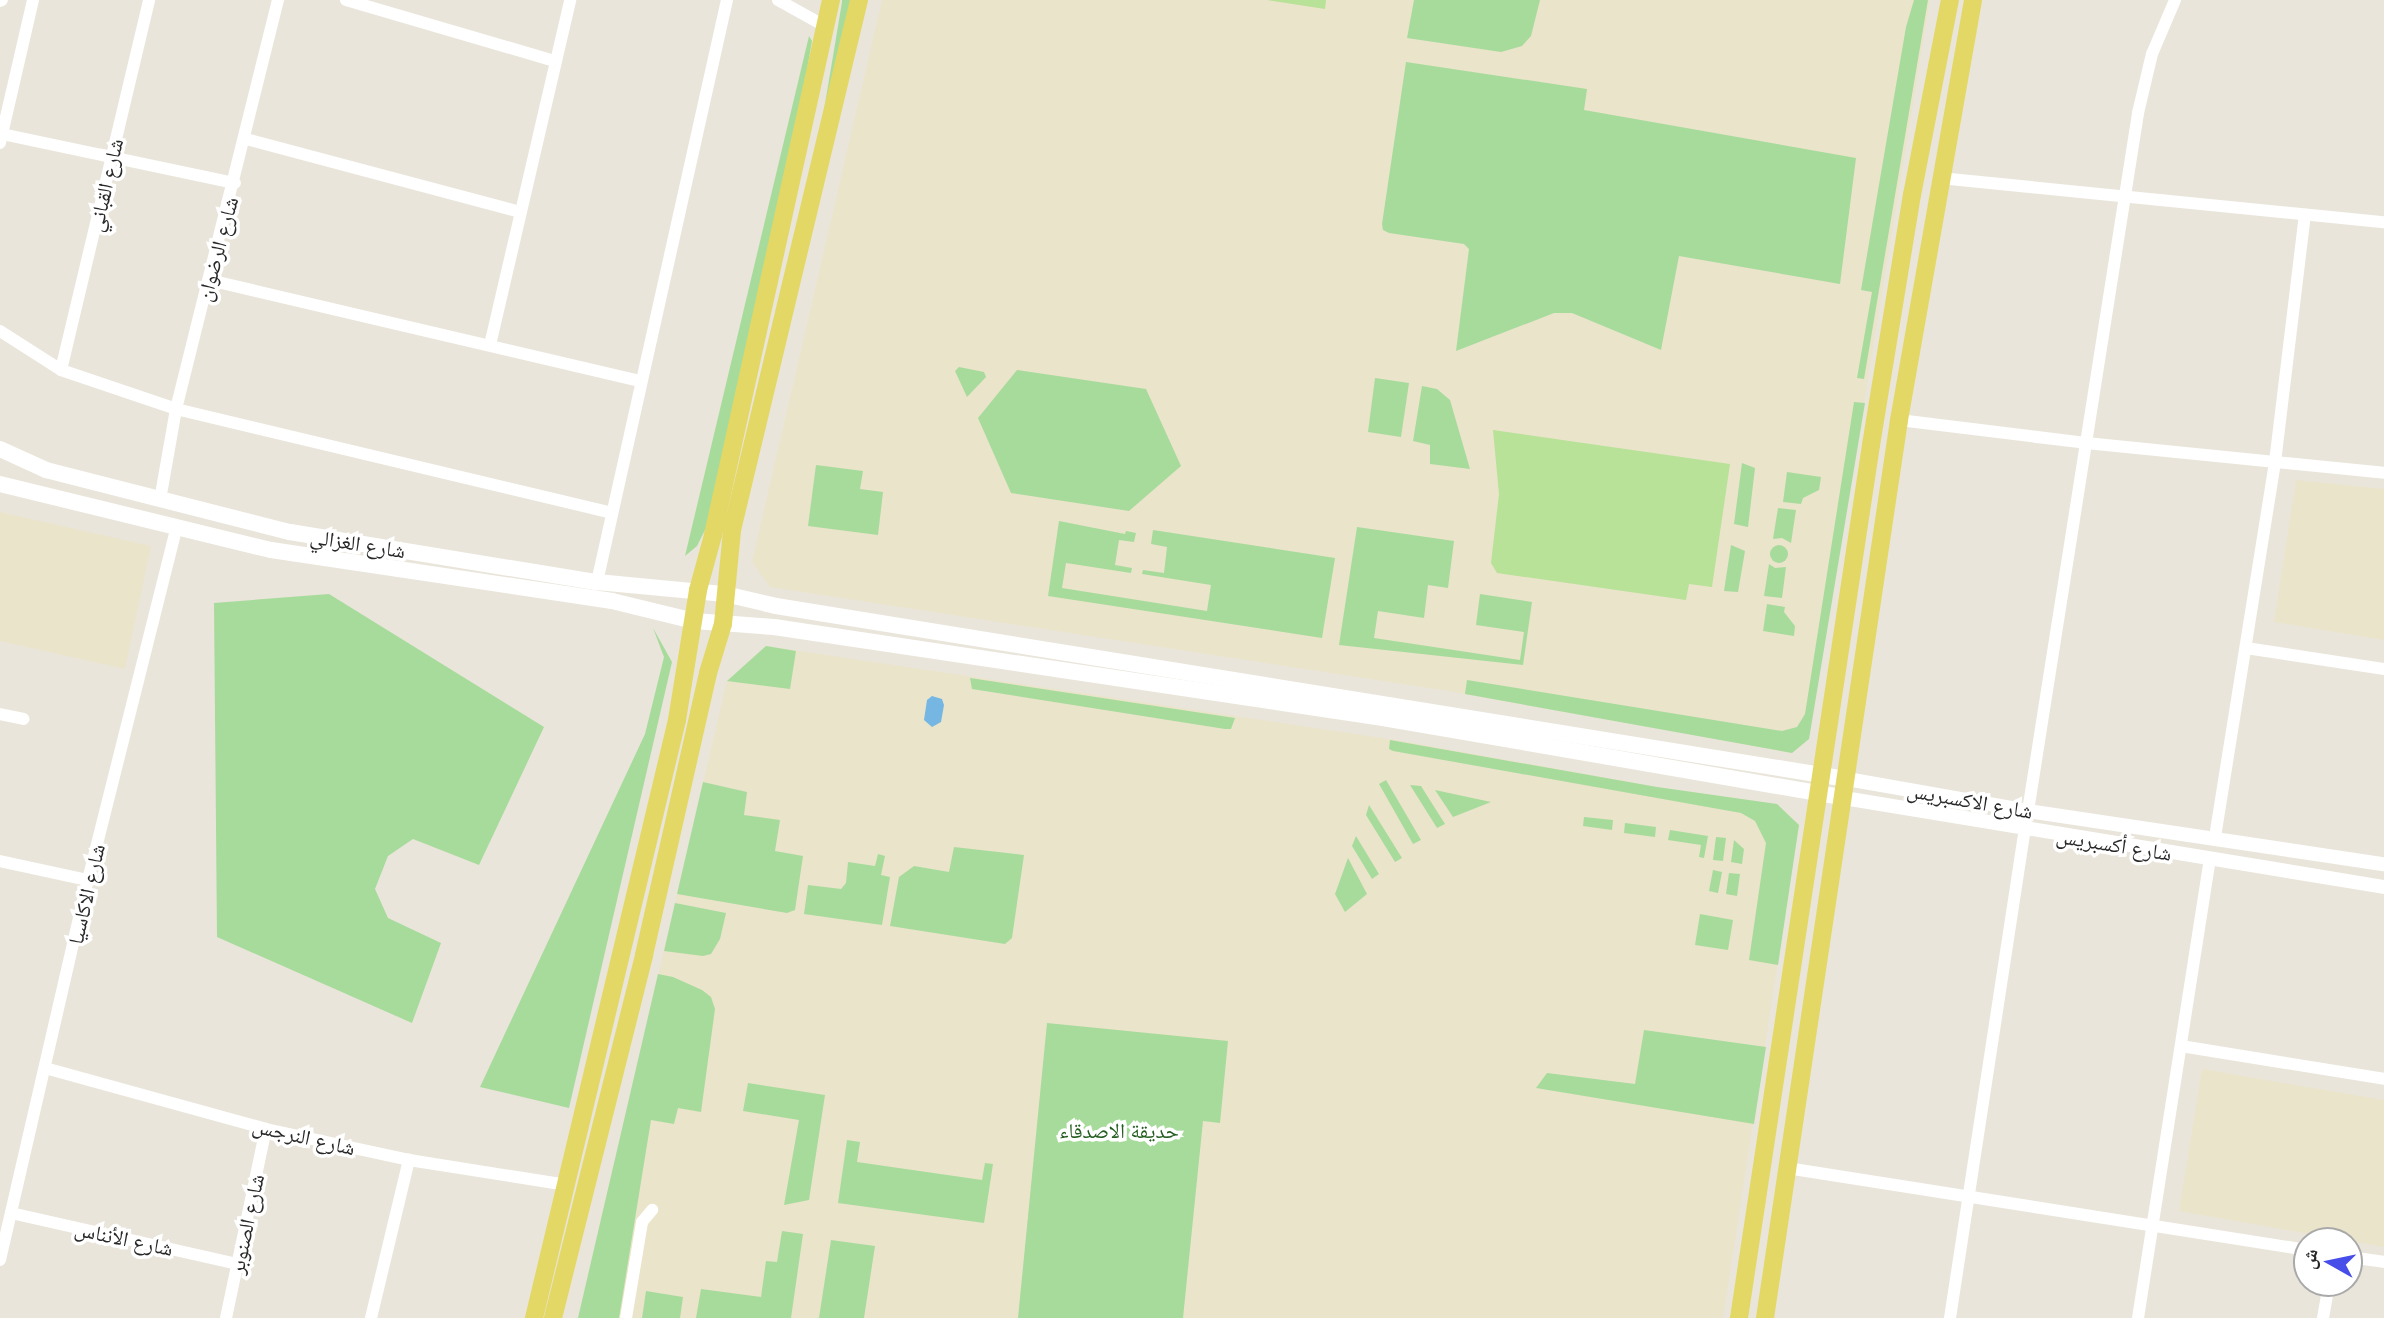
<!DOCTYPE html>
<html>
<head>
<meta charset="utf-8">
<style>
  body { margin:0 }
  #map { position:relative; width:2384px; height:1318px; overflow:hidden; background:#e9e5da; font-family:Quicksand,"Noto Naskh Arabic",sans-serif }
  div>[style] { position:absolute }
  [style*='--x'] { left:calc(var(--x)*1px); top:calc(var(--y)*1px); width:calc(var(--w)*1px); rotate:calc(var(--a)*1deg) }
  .education>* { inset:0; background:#eae4cb }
  .green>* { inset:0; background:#a7db9b }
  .round { border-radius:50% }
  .pitch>* { inset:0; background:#b7e297 }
  .water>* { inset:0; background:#75b6e3 }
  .minor>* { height:12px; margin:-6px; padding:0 6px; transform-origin:6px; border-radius:6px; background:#fff }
  .tertiary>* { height:14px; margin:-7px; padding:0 7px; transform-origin:7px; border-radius:7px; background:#fff }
  .secondary>* { height:16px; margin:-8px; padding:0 8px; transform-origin:8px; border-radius:8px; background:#fff }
  .primary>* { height:18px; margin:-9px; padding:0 9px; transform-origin:9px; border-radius:9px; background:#e3d865 }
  span { translate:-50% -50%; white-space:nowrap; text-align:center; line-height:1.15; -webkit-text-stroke:7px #fff; paint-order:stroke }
  .street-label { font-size:21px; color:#282828 }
  .park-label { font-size:21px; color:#235d1f }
  .north { position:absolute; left:2293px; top:1227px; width:70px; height:70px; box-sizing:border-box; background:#fff; border:2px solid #a9a9a9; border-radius:50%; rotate:279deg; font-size:19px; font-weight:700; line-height:28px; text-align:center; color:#282828 }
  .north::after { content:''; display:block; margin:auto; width:24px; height:32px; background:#474de9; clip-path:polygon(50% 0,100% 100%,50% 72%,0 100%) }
</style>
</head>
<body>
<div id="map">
  <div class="education">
    <div style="clip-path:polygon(882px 0,1930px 0,1809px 739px,1792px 753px,1442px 690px,770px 587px,752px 562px)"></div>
    <div style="clip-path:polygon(2296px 480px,2384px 489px,2384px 640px,2274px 622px)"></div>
    <div style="clip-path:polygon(0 512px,151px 546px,125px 669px,0 641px)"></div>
    <div style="clip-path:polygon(766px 646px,1396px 740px,1657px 787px,1777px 804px,1799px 825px,1723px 1318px,578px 1318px,727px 681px)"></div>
    <div style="clip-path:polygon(2202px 1069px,2384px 1100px,2384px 1247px,2179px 1211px)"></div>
  </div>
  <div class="green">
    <div style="clip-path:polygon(842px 0,854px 0,817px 152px,842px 2px)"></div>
    <div style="clip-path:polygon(1414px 0,1540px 0,1531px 36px,1522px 46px,1501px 52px,1407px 38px)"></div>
    <div style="clip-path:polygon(1914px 0,1928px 0,1864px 379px,1857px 378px,1872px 292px,1861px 290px,1906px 27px)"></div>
    <div style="clip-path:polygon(809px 36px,812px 41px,788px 178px,706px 528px,697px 546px,685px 556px)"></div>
    <div style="clip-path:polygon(1406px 62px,1587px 89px,1584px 110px,1856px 158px,1840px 284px,1679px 256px,1661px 350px,1572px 313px,1554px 313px,1456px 351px,1469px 249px,1464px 244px,1389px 233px,1383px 230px,1382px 224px)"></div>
    <div style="clip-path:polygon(959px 367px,984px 372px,986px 377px,967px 397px,955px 371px)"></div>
    <div style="clip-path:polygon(1017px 370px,1146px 389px,1181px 466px,1129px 511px,1011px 493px,978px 418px)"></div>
    <div style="clip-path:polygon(1375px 378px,1409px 383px,1401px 437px,1368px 432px)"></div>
    <div style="clip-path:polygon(1422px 386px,1437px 389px,1450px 400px,1470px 469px,1430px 464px,1430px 445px,1413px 441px)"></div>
    <div style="clip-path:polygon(1854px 402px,1865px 403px,1809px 739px,1792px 753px,1465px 694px,1467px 680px,1782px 731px,1797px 727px,1805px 714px)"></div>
    <div style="clip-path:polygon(1742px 463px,1755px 468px,1748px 527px,1734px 524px)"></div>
    <div style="clip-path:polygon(816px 465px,863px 471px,860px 489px,883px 492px,878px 535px,808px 526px)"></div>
    <div style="clip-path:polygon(1787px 472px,1821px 477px,1819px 490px,1803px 498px,1801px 504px,1783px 502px)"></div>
    <div style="clip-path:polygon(1778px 508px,1796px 510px,1791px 543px,1782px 538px,1773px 539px)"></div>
    <div style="clip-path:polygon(1059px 521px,1125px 534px,1126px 531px,1136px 533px,1134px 542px,1119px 540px,1115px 565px,1132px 568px,1131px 573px,1066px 563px,1062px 588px,1207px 611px,1211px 585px,1142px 574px,1143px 570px,1164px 573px,1167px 547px,1151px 544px,1153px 530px,1335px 558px,1322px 638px,1048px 596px)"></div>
    <div style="clip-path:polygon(1357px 527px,1454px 541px,1448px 588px,1428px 585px,1424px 618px,1378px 611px,1374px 638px,1520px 660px,1524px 632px,1476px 625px,1480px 594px,1532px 602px,1523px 665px,1339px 645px)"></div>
    <div class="round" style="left:1770px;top:545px;width:18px;height:18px"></div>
    <div style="clip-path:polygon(1731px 545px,1745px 551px,1738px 592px,1724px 591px)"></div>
    <div style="clip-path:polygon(1769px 564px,1775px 568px,1786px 567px,1782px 598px,1764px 596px)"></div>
    <div style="clip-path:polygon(329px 594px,544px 727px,479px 865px,413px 839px,388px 856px,375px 889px,388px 918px,441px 943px,412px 1023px,217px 937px,214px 603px)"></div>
    <div style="clip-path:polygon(1767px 604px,1785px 607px,1784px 612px,1795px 626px,1794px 636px,1763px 631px)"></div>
    <div style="clip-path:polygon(653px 628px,672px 662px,569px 1108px,480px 1087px,645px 734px,664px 657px)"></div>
    <div style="clip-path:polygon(766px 646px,796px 651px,790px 689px,727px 681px)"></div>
    <div style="clip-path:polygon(970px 678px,1235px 718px,1231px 729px,1225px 729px,972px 689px)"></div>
    <div style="clip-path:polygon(1390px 740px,1657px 787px,1777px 804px,1799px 825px,1778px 965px,1749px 960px,1766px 843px,1755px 821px,1741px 813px,1393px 751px,1389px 749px)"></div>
    <div style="clip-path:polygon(1386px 780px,1421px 840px,1413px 844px,1379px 784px)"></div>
    <div style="clip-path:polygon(703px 782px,747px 792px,744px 815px,780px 820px,775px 851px,803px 856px,795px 910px,787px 913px,677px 894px)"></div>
    <div style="clip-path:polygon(1410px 785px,1421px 786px,1445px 824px,1437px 828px)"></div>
    <div style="clip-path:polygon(1435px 790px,1491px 802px,1453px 817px)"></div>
    <div style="clip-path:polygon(1369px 805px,1402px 858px,1395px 862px,1366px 815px)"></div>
    <div style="clip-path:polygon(1584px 817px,1613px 820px,1612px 830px,1583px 826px)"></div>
    <div style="clip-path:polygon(1625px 823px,1656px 827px,1655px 837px,1624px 833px)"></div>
    <div style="clip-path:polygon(1670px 830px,1708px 836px,1704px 858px,1699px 857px,1701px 845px,1668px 840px)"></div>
    <div style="clip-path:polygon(1356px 836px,1379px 874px,1372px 879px,1352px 846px)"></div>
    <div style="clip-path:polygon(1716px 837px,1726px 838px,1723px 861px,1713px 860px)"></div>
    <div style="clip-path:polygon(1734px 840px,1744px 849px,1742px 864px,1731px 862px)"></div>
    <div style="clip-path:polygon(954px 847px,1024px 855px,1012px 938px,1005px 944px,890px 926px,899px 877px,914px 866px,949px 872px)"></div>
    <div style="clip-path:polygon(878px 854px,885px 856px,881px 875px,890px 877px,882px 925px,804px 914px,808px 885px,841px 889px,846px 883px,848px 862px,875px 866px)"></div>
    <div style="clip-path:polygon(1348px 858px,1367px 894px,1345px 912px,1335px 894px)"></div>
    <div style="clip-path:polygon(1713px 870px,1722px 872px,1718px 893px,1709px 891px)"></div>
    <div style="clip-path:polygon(1729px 873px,1740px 874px,1737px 896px,1726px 894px)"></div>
    <div style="clip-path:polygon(675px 903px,726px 913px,720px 939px,711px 954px,703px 956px,664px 951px)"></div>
    <div style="clip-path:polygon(1700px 914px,1733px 920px,1728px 950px,1695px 945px)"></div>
    <div style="clip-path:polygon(658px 974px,673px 977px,702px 990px,711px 997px,715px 1009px,701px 1112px,678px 1108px,674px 1124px,651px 1120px,619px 1318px,578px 1318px)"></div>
    <div style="clip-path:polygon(1047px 1023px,1228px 1041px,1220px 1123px,1203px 1121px,1183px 1318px,1018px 1318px)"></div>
    <div style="clip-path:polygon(1644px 1030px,1766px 1047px,1754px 1124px,1536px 1088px,1547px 1073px,1635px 1084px)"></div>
    <div style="clip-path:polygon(748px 1083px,825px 1095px,809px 1200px,784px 1205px,799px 1120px,743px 1111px)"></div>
    <div style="clip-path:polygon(847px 1140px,860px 1142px,857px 1162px,982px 1180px,985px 1163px,993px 1164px,984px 1223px,838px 1203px)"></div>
    <div style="clip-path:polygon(782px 1231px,803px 1234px,791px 1318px,696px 1318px,701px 1289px,761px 1297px,766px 1261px,777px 1262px)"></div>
    <div style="clip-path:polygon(831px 1240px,875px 1246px,864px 1318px,819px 1318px)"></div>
    <div style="clip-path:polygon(646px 1291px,683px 1297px,680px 1318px,642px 1318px)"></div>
  </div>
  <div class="pitch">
    <div style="clip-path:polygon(1267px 0,1326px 0,1325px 9px)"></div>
    <div style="clip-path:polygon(1493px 430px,1730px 464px,1712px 587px,1689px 584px,1686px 600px,1497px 573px,1491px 563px,1499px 494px)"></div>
  </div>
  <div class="water">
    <div style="clip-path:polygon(932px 696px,942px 699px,944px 705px,941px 722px,932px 727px,924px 720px,927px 700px)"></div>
  </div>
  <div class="minor">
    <div style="--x:346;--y:0;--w:218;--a:16.3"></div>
    <div style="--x:778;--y:0;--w:54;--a:29"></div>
    <div style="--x:0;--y:1;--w:2;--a:-27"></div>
    <div style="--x:2;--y:134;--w:238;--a:11.9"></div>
    <div style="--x:246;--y:139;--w:284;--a:14.9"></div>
    <div style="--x:0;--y:143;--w:147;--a:-77"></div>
    <div style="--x:1940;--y:178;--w:446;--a:5.7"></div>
    <div style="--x:209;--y:280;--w:443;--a:13.2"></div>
    <div style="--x:0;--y:331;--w:72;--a:32.6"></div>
    <div style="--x:61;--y:370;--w:121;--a:18.7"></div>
    <div style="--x:176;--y:409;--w:447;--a:13.4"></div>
    <div style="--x:490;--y:345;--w:354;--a:-76.9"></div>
    <div style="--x:61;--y:370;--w:380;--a:-76.6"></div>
    <div style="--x:1899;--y:420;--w:188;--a:7"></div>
    <div style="--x:2086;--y:443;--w:300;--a:5.7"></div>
    <div style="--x:160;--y:500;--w:92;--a:-80"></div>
    <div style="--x:176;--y:409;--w:422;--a:-76"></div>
    <div style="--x:597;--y:582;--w:596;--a:-77.41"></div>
    <div style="--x:2246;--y:648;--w:140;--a:8.7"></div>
    <div style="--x:0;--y:714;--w:24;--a:12"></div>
    <div style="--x:2028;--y:811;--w:707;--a:-81.04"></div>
    <div style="--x:2138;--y:113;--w:61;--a:-76.7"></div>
    <div style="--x:2152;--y:54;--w:59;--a:-66.9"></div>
    <div style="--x:2215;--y:837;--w:380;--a:-80.9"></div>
    <div style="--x:2275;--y:462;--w:249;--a:-83.1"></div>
    <div style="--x:0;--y:861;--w:90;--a:12.2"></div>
    <div style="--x:2181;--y:1046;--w:206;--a:9.2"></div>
    <div style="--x:45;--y:1068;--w:229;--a:15.4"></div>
    <div style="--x:266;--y:1129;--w:146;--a:12.2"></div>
    <div style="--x:409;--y:1160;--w:160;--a:9"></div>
    <div style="--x:1787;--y:1168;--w:526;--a:8.96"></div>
    <div style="--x:11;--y:1213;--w:232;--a:12.7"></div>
    <div style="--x:2349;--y:1257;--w:35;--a:8"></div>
    <div style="--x:0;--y:1260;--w:390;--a:-77"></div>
    <div style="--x:88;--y:880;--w:362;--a:-75.9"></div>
    <div style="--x:226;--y:1318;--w:193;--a:-78.1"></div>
    <div style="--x:371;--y:1318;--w:163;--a:-76.5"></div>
    <div style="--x:626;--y:1318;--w:97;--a:-80.5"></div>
    <div style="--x:642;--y:1222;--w:16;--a:-50"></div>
    <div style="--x:1950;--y:1318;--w:494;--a:-81.3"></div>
    <div style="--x:2138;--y:1318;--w:464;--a:-81.1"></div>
    <div style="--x:2323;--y:1318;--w:36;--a:-80"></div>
  </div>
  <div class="tertiary">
    <div style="--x:1847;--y:779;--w:184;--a:10"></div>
    <div style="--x:2028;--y:811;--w:360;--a:8.5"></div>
    <div style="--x:1844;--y:798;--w:547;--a:9.36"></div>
  </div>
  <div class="secondary">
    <div style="--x:0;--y:449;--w:51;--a:24.5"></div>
    <div style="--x:46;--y:470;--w:252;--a:14.3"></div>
    <div style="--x:290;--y:532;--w:311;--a:9.3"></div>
    <div style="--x:597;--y:582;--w:129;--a:5.4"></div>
    <div style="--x:725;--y:594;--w:52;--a:13.2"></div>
    <div style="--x:776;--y:606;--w:1085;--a:9.18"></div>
    <div style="--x:0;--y:484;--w:279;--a:13.7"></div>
    <div style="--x:271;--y:550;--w:345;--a:8.5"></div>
    <div style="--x:612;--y:601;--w:84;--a:13.7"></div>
    <div style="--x:694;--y:621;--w:80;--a:4.3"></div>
    <div style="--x:774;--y:627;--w:616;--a:8.5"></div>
    <div style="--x:1383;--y:718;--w:468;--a:9.8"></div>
  </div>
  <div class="primary">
    <div style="--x:534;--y:1318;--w:615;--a:-76.55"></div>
    <div style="--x:677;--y:720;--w:132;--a:-80.8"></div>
    <div style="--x:698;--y:590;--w:57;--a:-74.7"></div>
    <div style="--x:713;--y:535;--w:548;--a:-77.56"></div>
    <div style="--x:553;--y:1318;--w:374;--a:-75.9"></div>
    <div style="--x:644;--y:955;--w:289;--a:-77.2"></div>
    <div style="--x:708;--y:673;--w:51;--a:-73"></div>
    <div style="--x:723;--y:624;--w:94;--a:-84.5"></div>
    <div style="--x:732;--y:530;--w:545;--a:-76.52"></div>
    <div style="--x:1739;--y:1318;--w:883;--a:-81.4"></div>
    <div style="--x:1871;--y:445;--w:253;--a:-80.7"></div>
    <div style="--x:1912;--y:195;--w:199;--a:-79"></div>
    <div style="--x:1765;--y:1318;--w:908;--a:-81.51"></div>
    <div style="--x:1899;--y:420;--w:426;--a:-80"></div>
  </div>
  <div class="street-label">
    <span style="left:105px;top:185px;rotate:-77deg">شارع القباني</span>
    <span style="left:217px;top:249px;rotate:-75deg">شارع الرضوان</span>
    <span style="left:358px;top:543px;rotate:9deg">شارع الغزالي</span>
    <span style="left:1970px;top:800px;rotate:10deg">شارع الاكسبريس</span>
    <span style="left:2114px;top:844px;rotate:9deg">شارع أكسبريس</span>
    <span style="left:86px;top:894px;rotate:-77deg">شارع الاكاسيا</span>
    <span style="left:304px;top:1136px;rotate:13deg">شارع النرجس</span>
    <span style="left:246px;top:1224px;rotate:-78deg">شارع الصنوبر</span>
    <span style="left:124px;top:1238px;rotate:12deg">شارع الأنناس</span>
  </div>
  <div class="park-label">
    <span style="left:1119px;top:1130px">حديقة الاصدقاء</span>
  </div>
  <div class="north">ش</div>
</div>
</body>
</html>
